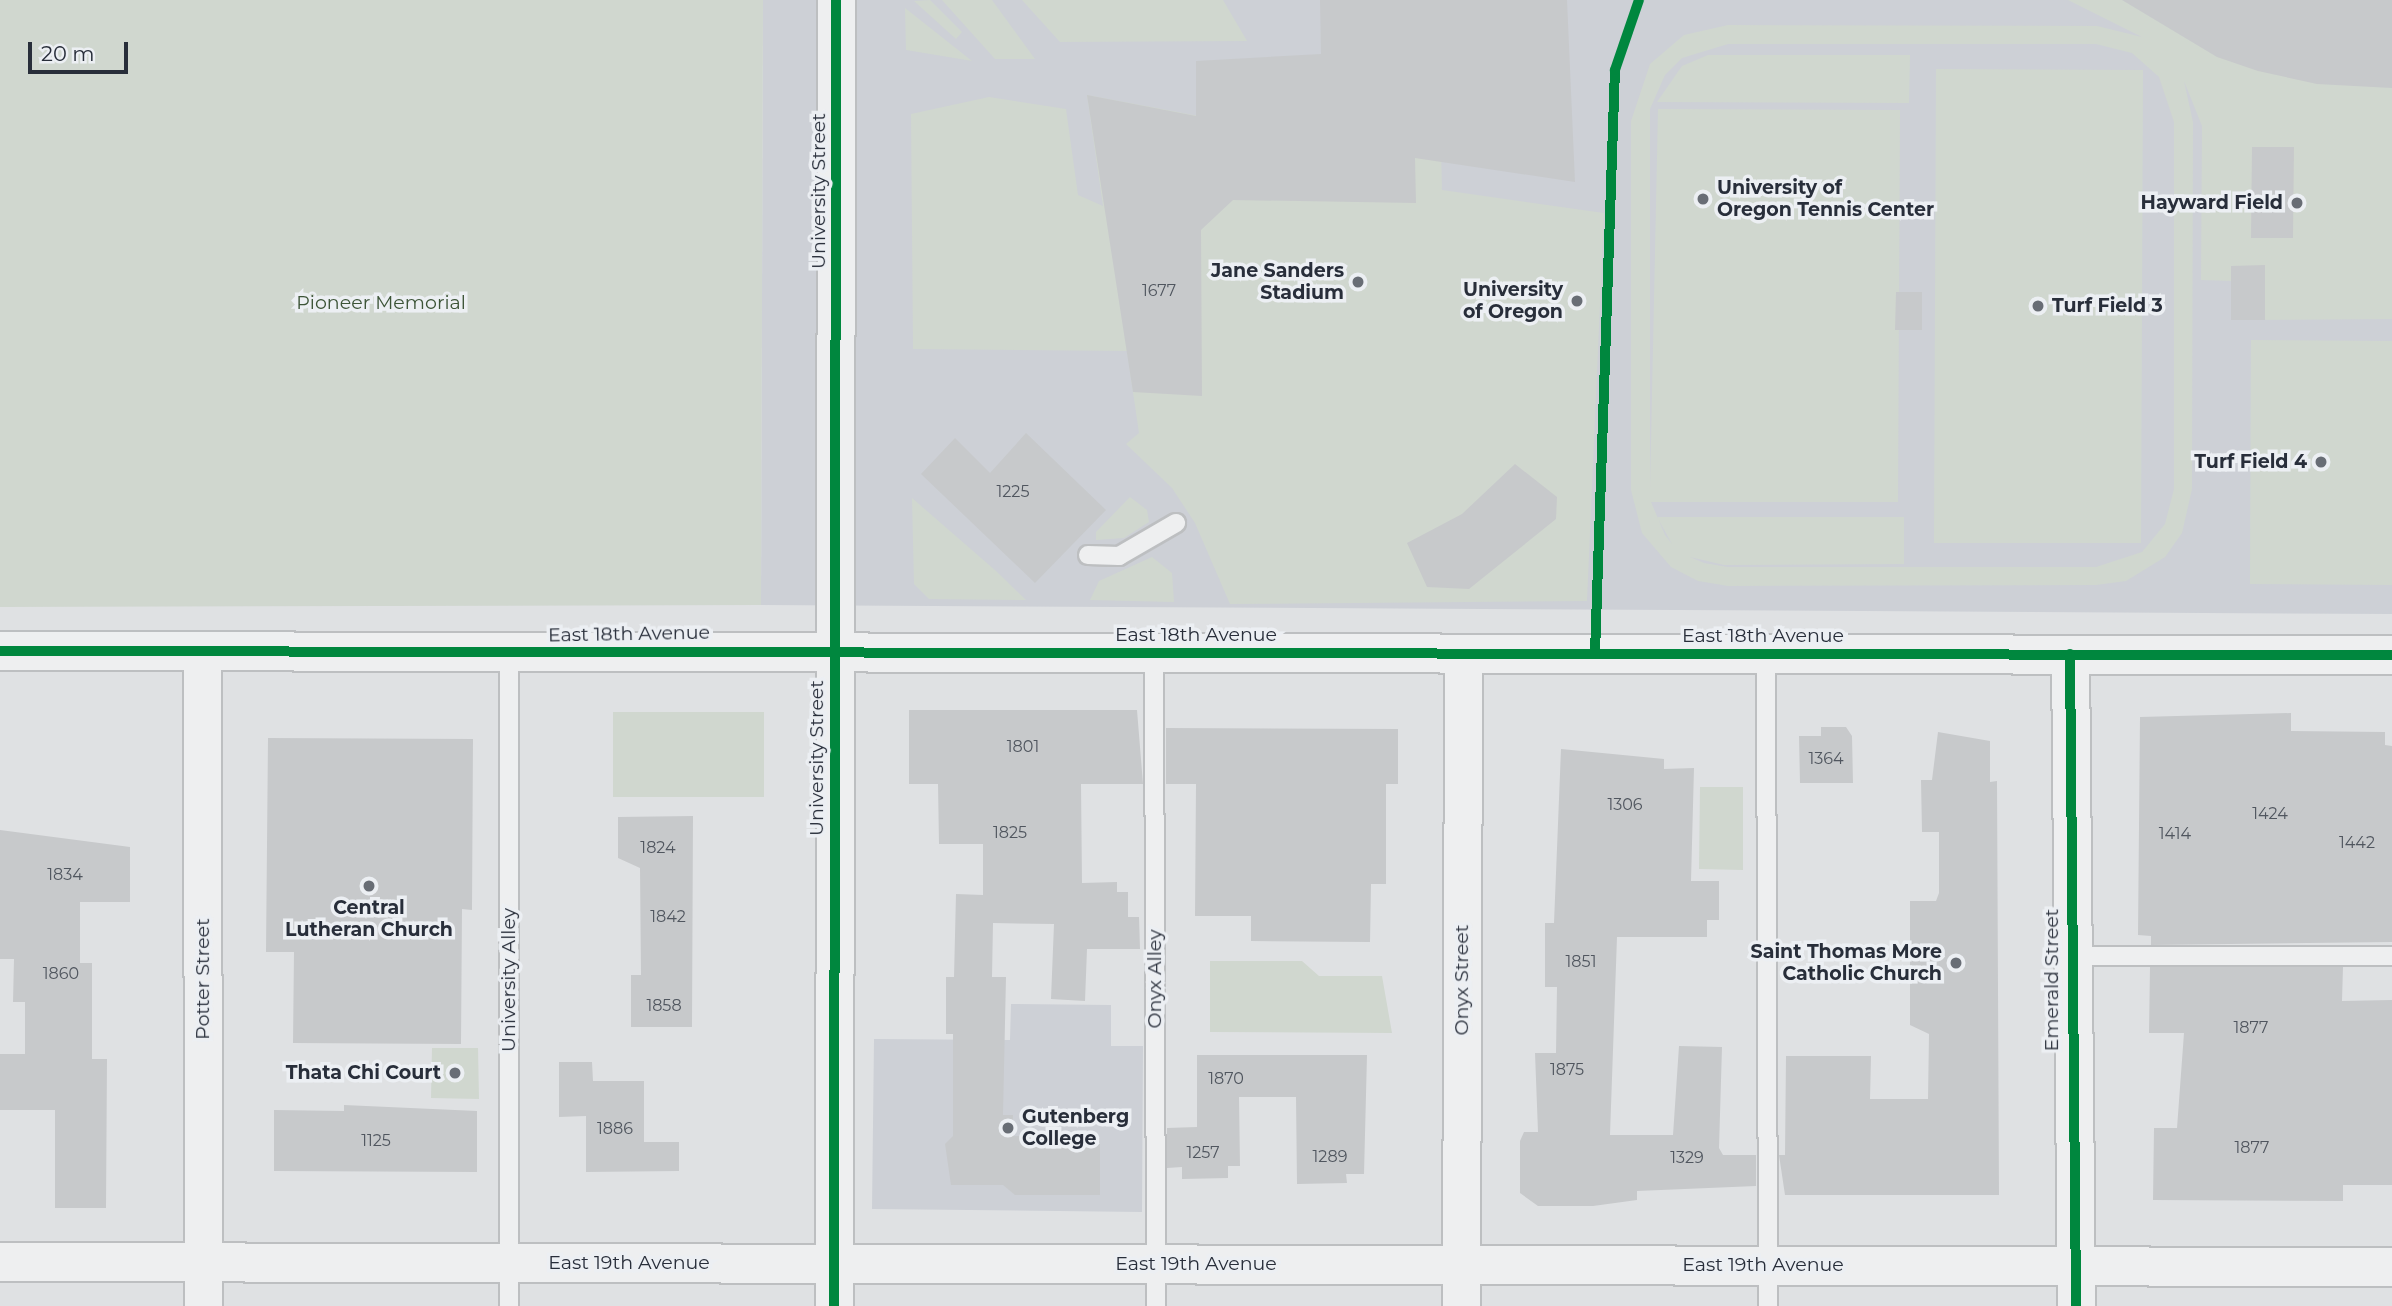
<!DOCTYPE html>
<html>
<head>
<meta charset="utf-8">
<style>
  body { margin:0 }
  #map { position:relative; width:2392px; height:1306px; overflow:hidden; background:#dfe1e3; font-family:Montserrat,sans-serif }
  div>[style] { position:absolute }
  [style*='--x'] { left:calc(var(--x)*1px); top:calc(var(--y)*1px); width:calc(var(--w)*1px); rotate:calc(var(--a)*1deg) }
  .built>* { inset:0; background:#cdd0d6 }
  .green>* { inset:0; background:#d0d7cf }
  .building>* { inset:0; background:#c7c9cb }
  .roads { filter:drop-shadow(2px 0 #bdbfc1) drop-shadow(-2px 0 #bdbfc1) drop-shadow(0 2px #bdbfc1) drop-shadow(0 -2px #bdbfc1) }
  .service>* { height:18px; margin:-9px; padding:0 9px; transform-origin:9px; border-radius:9px; background:#eeeff0 }
  .minor>* { height:37px; margin:-18.5px; padding:0 18.5px; transform-origin:18.5px; border-radius:18.5px; background:#eeeff0 }
  .tertiary>* { height:38px; margin:-19px; padding:0 19px; transform-origin:19px; border-radius:19px; background:#eeeff0 }
  .cycleway>* { height:10px; margin:-5px; padding:0 5px; transform-origin:5px; border-radius:5px; background:#00873e }
  .dots>* { width:19px; height:19px; translate:-50% -50%; box-sizing:border-box; border:4px solid #eceff3; border-radius:50% }
  span { translate:-50% -50%; white-space:nowrap; text-align:center; line-height:1.15; -webkit-text-stroke:7px #eceff3; paint-order:stroke }
  .number-label { font-size:16px; color:#50565f }
  .number-label span { -webkit-text-stroke-width:0 }
  .poi-label { font-size:19px; color:#282e3a; font-weight:700 }
  .left { translate:0 -50%; text-align:left }
  .right { translate:-100% -50%; text-align:right }
  .street-label { font-size:19px; color:#282e3a }
  .park-label { font-size:19px; color:#3c5437 }
  .scale { position:absolute; left:28px; top:42px; width:100px; height:32px; box-sizing:border-box; border:4px solid #282e3a; border-top:0; padding-left:9px; font-size:21px; line-height:24px; white-space:nowrap; color:#282e3a; -webkit-text-stroke:5px #eceff3; paint-order:stroke }
</style>
</head>
<body>
<div id="map">
  <div class="built">
    <div style="clip-path:polygon(763px 0,2392px 0,2392px 614px,761px 605px)"></div>
    <div style="clip-path:polygon(1011px 1004px,1111px 1005px,1111px 1046px,1143px 1046px,1142px 1212px,872px 1209px,874px 1039px,1010px 1040px)"></div>
  </div>
  <div class="green">
    <div style="clip-path:polygon(0 0,763px 0,761px 605px,0 607px)"></div>
    <div style="clip-path:polygon(930px 0,962px 32px,956px 39px,914px 1px)"></div>
    <div style="clip-path:polygon(942px 0,992px 0,1035px 59px,995px 59px)"></div>
    <div style="clip-path:polygon(1022px 0,1223px 0,1247px 41px,1060px 42px)"></div>
    <div style="clip-path:polygon(evenodd,2068px 0,2392px 0,2392px 319px,2231px 320px,2231px 281px,2201px 280px,2202px 126px,2184px 81px,2193px 122px,2192px 489px,2182px 533px,2165px 557px,2126px 581px,2096px 585px,1728px 586px,1698px 581px,1671px 567px,1642px 533px,1631px 490px,1631px 121px,1650px 64px,1684px 35px,1728px 25px,2097px 26px,2142px 37px,2068px 0,1728px 44px,2096px 44px,2132px 53px,2159px 77px,2174px 122px,2174px 489px,2165px 524px,2142px 552px,2096px 567px,1728px 567px,1704px 563px,1690px 557px,1724px 565px,1904px 564px,1904px 517px,1657px 517px,1672px 544px,1665px 535px,1651px 502px,1898px 502px,1900px 110px,1658px 109px,1650px 489px,1650px 109px,1665px 75px,1682px 58px,1728px 44px)"></div>
    <div style="clip-path:polygon(905px 8px,972px 61px,906px 50px)"></div>
    <div style="clip-path:polygon(1708px 55px,1910px 55px,1909px 103px,1657px 102px,1682px 66px)"></div>
    <div style="clip-path:polygon(1936px 69px,2143px 70px,2141px 543px,1934px 543px)"></div>
    <div style="clip-path:polygon(1087px 95px,1370px 148px,1441px 148px,1442px 190px,1604px 213px,1587px 601px,1230px 604px,1195px 523px,1172px 488px,1126px 444px,1139px 433px,1127px 351px,913px 349px,911px 114px,989px 97px,1066px 109px,1078px 195px,1103px 206px)"></div>
    <div style="clip-path:polygon(2251px 340px,2392px 341px,2392px 585px,2250px 584px)"></div>
    <div style="clip-path:polygon(1130px 497px,1147px 510px,1149px 522px,1124px 538px,1096px 540px,1096px 532px)"></div>
    <div style="clip-path:polygon(912px 498px,996px 571px,1026px 600px,929px 599px,914px 584px)"></div>
    <div style="clip-path:polygon(1152px 557px,1172px 573px,1174px 602px,1090px 600px,1099px 581px)"></div>
    <div style="clip-path:polygon(613px 712px,764px 712px,764px 797px,613px 797px)"></div>
    <div style="clip-path:polygon(1700px 787px,1743px 787px,1743px 870px,1699px 869px)"></div>
    <div style="clip-path:polygon(1210px 961px,1302px 961px,1319px 976px,1382px 976px,1392px 1033px,1210px 1032px)"></div>
    <div style="clip-path:polygon(432px 1048px,478px 1048px,479px 1099px,431px 1098px)"></div>
  </div>
  <div class="building">
    <div style="clip-path:polygon(1320px 0,1567px 0,1575px 182px,1415px 158px,1416px 203px,1233px 200px,1201px 230px,1202px 396px,1133px 392px,1087px 95px,1196px 116px,1196px 61px,1321px 54px)"></div>
    <div style="clip-path:polygon(2122px 0,2392px 0,2392px 88px,2317px 84px,2258px 71px,2217px 57px)"></div>
    <div style="clip-path:polygon(2252px 147px,2294px 147px,2293px 238px,2251px 238px)"></div>
    <div style="clip-path:polygon(2265px 265px,2265px 320px,2231px 320px,2231px 266px)"></div>
    <div style="clip-path:polygon(1896px 292px,1922px 292px,1922px 330px,1895px 330px)"></div>
    <div style="clip-path:polygon(1026px 433px,1106px 510px,1035px 583px,921px 474px,955px 438px,990px 473px)"></div>
    <div style="clip-path:polygon(1515px 464px,1557px 497px,1556px 519px,1469px 589px,1427px 587px,1407px 543px,1462px 514px)"></div>
    <div style="clip-path:polygon(909px 710px,1137px 710px,1143px 784px,1081px 784px,1082px 883px,1117px 882px,1117px 892px,1128px 892px,1128px 917px,1139px 917px,1140px 949px,1087px 949px,1085px 1001px,1051px 999px,1054px 924px,993px 923px,992px 977px,1006px 977px,1003px 1115px,1013px 1115px,1012px 1136px,1100px 1138px,1100px 1195px,1015px 1195px,1003px 1185px,951px 1185px,945px 1144px,953px 1136px,953px 1034px,946px 1034px,946px 977px,954px 977px,956px 894px,983px 895px,983px 844px,939px 844px,938px 784px,909px 784px)"></div>
    <div style="clip-path:polygon(2291px 713px,2291px 731px,2385px 732px,2385px 745px,2392px 746px,2392px 942px,2151px 945px,2151px 936px,2138px 935px,2140px 717px)"></div>
    <div style="clip-path:polygon(1821px 727px,1846px 727px,1852px 736px,1853px 783px,1800px 783px,1799px 736px,1821px 736px)"></div>
    <div style="clip-path:polygon(1166px 728px,1398px 729px,1398px 784px,1386px 784px,1386px 884px,1371px 884px,1370px 942px,1251px 941px,1251px 916px,1195px 916px,1196px 784px,1166px 784px)"></div>
    <div style="clip-path:polygon(1938px 732px,1990px 741px,1990px 782px,1997px 781px,1999px 1195px,1785px 1195px,1779px 1155px,1785px 1155px,1786px 1056px,1871px 1056px,1870px 1099px,1928px 1099px,1929px 1034px,1910px 1025px,1910px 901px,1936px 901px,1939px 893px,1939px 832px,1922px 832px,1921px 780px,1932px 780px)"></div>
    <div style="clip-path:polygon(268px 738px,473px 739px,472px 910px,462px 909px,461px 1044px,293px 1043px,294px 952px,266px 952px)"></div>
    <div style="clip-path:polygon(1561px 749px,1664px 759px,1664px 769px,1694px 768px,1691px 881px,1719px 881px,1719px 920px,1707px 920px,1707px 937px,1617px 937px,1610px 1135px,1673px 1135px,1679px 1046px,1722px 1047px,1719px 1148px,1723px 1155px,1756px 1155px,1756px 1186px,1637px 1191px,1637px 1200px,1593px 1206px,1538px 1206px,1520px 1193px,1520px 1141px,1524px 1132px,1538px 1132px,1535px 1053px,1556px 1053px,1557px 987px,1545px 987px,1545px 923px,1554px 923px)"></div>
    <div style="clip-path:polygon(693px 816px,692px 1027px,631px 1027px,631px 975px,641px 975px,640px 868px,618px 858px,618px 817px)"></div>
    <div style="clip-path:polygon(0 830px,130px 847px,130px 902px,80px 902px,80px 963px,92px 963px,92px 1059px,107px 1059px,106px 1208px,55px 1208px,55px 1110px,0 1110px,0 1054px,25px 1054px,25px 1002px,13px 1002px,14px 959px,0 959px)"></div>
    <div style="clip-path:polygon(2150px 967px,2343px 967px,2342px 1001px,2392px 1000px,2392px 1185px,2343px 1185px,2343px 1201px,2153px 1200px,2154px 1128px,2177px 1128px,2184px 1033px,2149px 1033px)"></div>
    <div style="clip-path:polygon(1197px 1055px,1367px 1055px,1364px 1174px,1346px 1174px,1347px 1183px,1297px 1184px,1296px 1097px,1239px 1097px,1240px 1166px,1228px 1166px,1228px 1178px,1182px 1179px,1182px 1167px,1167px 1168px,1167px 1128px,1197px 1127px)"></div>
    <div style="clip-path:polygon(559px 1062px,592px 1062px,593px 1081px,644px 1081px,644px 1142px,679px 1142px,679px 1171px,586px 1172px,586px 1116px,559px 1117px)"></div>
    <div style="clip-path:polygon(344px 1105px,477px 1111px,477px 1172px,274px 1171px,274px 1110px,344px 1111px)"></div>
  </div>
  <div class="roads">
    <div class="service">
      <div style="--x:1088;--y:555;--w:31;--a:2"></div>
      <div style="--x:1119;--y:556;--w:66;--a:-30.1"></div>
      <div style="--x:1154;--y:653;--w:653;--a:89.82"></div>
      <div style="--x:1766;--y:654;--w:652;--a:89.82"></div>
      <div style="--x:2069;--y:956;--w:323;--a:0"></div>
      <div style="--x:509;--y:1306;--w:653;--a:-90"></div>
    </div>
    <div class="minor">
      <div style="--x:202;--y:652;--w:654;--a:89.91"></div>
      <div style="--x:2070;--y:654;--w:652;--a:89.47"></div>
      <div style="--x:834;--y:1306;--w:1306;--a:-89.91"></div>
      <div style="--x:1461;--y:1306;--w:653;--a:-89.82"></div>
    </div>
    <div class="tertiary">
      <div style="--x:0;--y:651;--w:2392;--a:0.1"></div>
      <div style="--x:0;--y:1262;--w:2392;--a:0.12"></div>
    </div>
  </div>
  <div class="cycleway">
    <div style="--x:0;--y:651;--w:2392;--a:0.1"></div>
    <div style="--x:1595;--y:653;--w:583;--a:-88.04"></div>
    <div style="--x:1615;--y:70;--w:74;--a:-71.1"></div>
    <div style="--x:2070;--y:654;--w:652;--a:89.47"></div>
    <div style="--x:834;--y:1306;--w:1306;--a:-89.91"></div>
  </div>
  <div class="dots">
    <div style="left:1703px;top:199px;background:#686d75"></div>
    <div style="left:2297px;top:203px;background:#686d75"></div>
    <div style="left:1358px;top:282px;background:#686d75"></div>
    <div style="left:1577px;top:301px;background:#686d75"></div>
    <div style="left:2038px;top:306px;background:#686d75"></div>
    <div style="left:2321px;top:462px;background:#686d75"></div>
    <div style="left:369px;top:886px;background:#686d75"></div>
    <div style="left:1956px;top:963px;background:#686d75"></div>
    <div style="left:455px;top:1073px;background:#686d75"></div>
    <div style="left:1008px;top:1128px;background:#686d75"></div>
  </div>
  <div class="number-label">
    <span style="left:1159px;top:291px">1677</span>
    <span style="left:1013px;top:492px">1225</span>
    <span style="left:1023px;top:747px">1801</span>
    <span style="left:1826px;top:759px">1364</span>
    <span style="left:1625px;top:805px">1306</span>
    <span style="left:2270px;top:814px">1424</span>
    <span style="left:1010px;top:833px">1825</span>
    <span style="left:2175px;top:834px">1414</span>
    <span style="left:2357px;top:843px">1442</span>
    <span style="left:658px;top:848px">1824</span>
    <span style="left:65px;top:875px">1834</span>
    <span style="left:668px;top:917px">1842</span>
    <span style="left:1581px;top:962px">1851</span>
    <span style="left:61px;top:974px">1860</span>
    <span style="left:664px;top:1006px">1858</span>
    <span style="left:2251px;top:1028px">1877</span>
    <span style="left:1567px;top:1070px">1875</span>
    <span style="left:1226px;top:1079px">1870</span>
    <span style="left:615px;top:1129px">1886</span>
    <span style="left:376px;top:1141px">1125</span>
    <span style="left:2252px;top:1148px">1877</span>
    <span style="left:1203px;top:1153px">1257</span>
    <span style="left:1330px;top:1157px">1289</span>
    <span style="left:1687px;top:1158px">1329</span>
  </div>
  <div class="poi-label">
    <span class="left" style="left:1717px;top:199px">University of<br>Oregon Tennis Center</span>
    <span class="right" style="left:2283px;top:203px">Hayward Field</span>
    <span class="right" style="left:1344px;top:282px">Jane Sanders<br>Stadium</span>
    <span class="right" style="left:1563px;top:301px">University<br>of Oregon</span>
    <span class="left" style="left:2052px;top:306px">Turf Field 3</span>
    <span class="right" style="left:2307px;top:462px">Turf Field 4</span>
    <span style="left:369px;top:919px">Central<br>Lutheran Church</span>
    <span class="right" style="left:1942px;top:963px">Saint Thomas More<br>Catholic Church</span>
    <span class="right" style="left:441px;top:1073px">Thata Chi Court</span>
    <span class="left" style="left:1022px;top:1128px">Gutenberg<br>College</span>
  </div>
  <div class="street-label">
    <span style="left:819px;top:191px;rotate:-90deg">University Street</span>
    <span style="left:629px;top:634px;rotate:-1deg">East 18th Avenue</span>
    <span style="left:1196px;top:635px">East 18th Avenue</span>
    <span style="left:1763px;top:636px">East 18th Avenue</span>
    <span style="left:817px;top:758px;rotate:-90deg">University Street</span>
    <span style="left:203px;top:979px;rotate:-90deg">Potter Street</span>
    <span style="left:1155px;top:979px;rotate:-90deg">Onyx Alley</span>
    <span style="left:509px;top:980px;rotate:-90deg">University Alley</span>
    <span style="left:1462px;top:980px;rotate:-90deg">Onyx Street</span>
    <span style="left:2052px;top:980px;rotate:-90deg">Emerald Street</span>
    <span style="left:629px;top:1263px">East 19th Avenue</span>
    <span style="left:1196px;top:1264px">East 19th Avenue</span>
    <span style="left:1763px;top:1265px">East 19th Avenue</span>
  </div>
  <div class="park-label">
    <span style="left:381px;top:303px">Pioneer Memorial</span>
  </div>
  <div class="scale">20 m</div>
</div>
</body>
</html>
